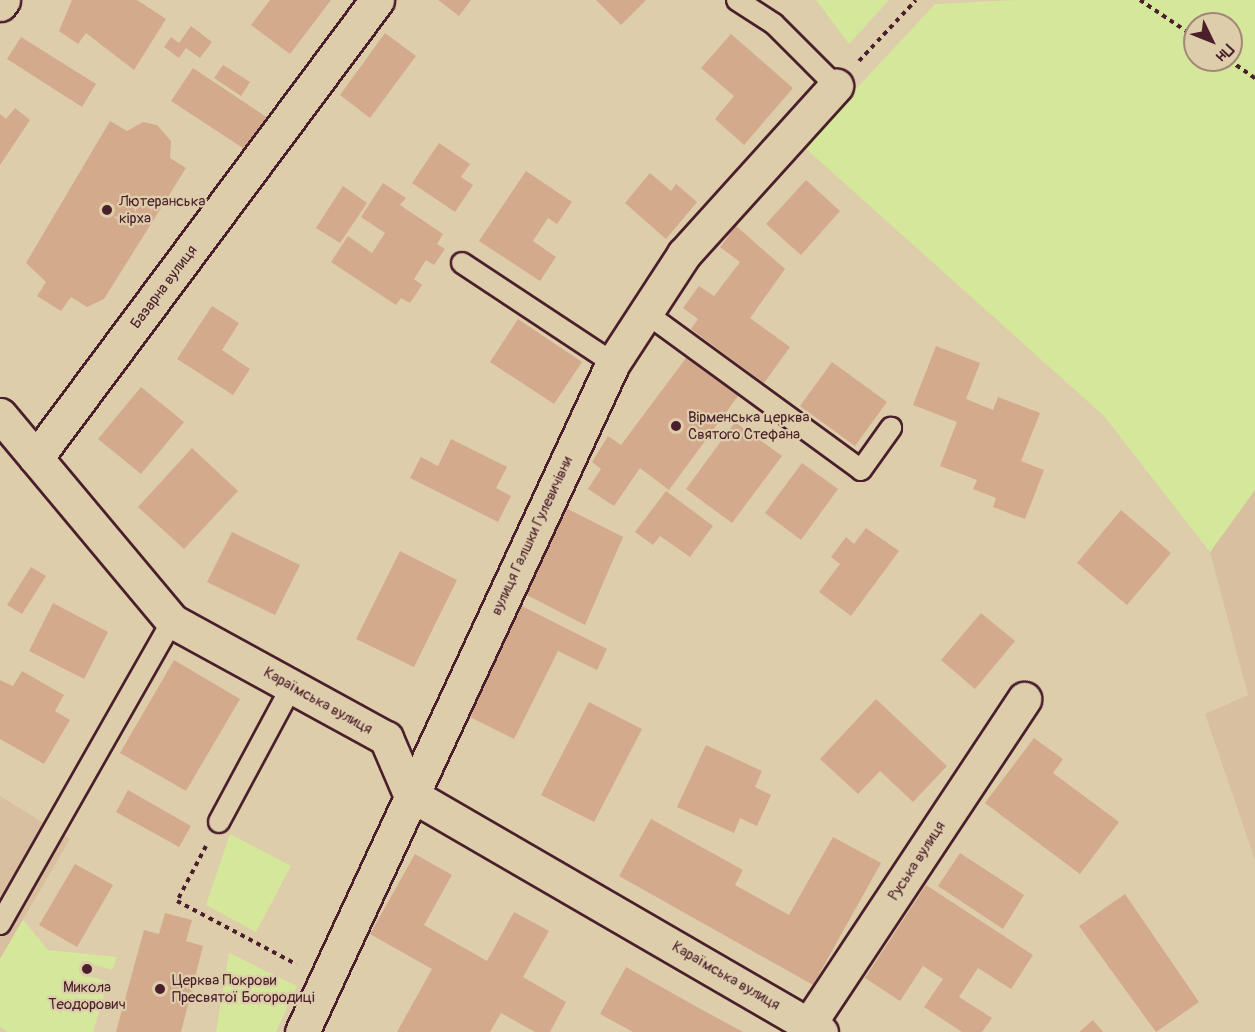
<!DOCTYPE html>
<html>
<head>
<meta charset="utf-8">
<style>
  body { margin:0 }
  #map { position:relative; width:1255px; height:1032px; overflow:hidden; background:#decdab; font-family:Pangolin,sans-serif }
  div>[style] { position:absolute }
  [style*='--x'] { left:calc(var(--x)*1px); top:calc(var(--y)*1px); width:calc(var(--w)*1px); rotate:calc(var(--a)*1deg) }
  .built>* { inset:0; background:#d8bfa0 }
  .green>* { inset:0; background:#d4e79b }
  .building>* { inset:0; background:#d4aa8c }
  .path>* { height:4px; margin-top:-2px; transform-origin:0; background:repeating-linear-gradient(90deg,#4a1f2b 0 4.5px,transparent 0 9px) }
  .roads { filter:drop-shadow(2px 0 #4a1f2b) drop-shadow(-2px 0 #4a1f2b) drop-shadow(0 2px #4a1f2b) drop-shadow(0 -2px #4a1f2b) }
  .service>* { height:20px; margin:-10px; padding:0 10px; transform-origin:10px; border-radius:10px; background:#decdab }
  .minor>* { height:33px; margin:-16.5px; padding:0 16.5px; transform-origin:16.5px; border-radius:16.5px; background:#decdab }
  .dots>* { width:16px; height:16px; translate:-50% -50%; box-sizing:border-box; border:3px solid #decdab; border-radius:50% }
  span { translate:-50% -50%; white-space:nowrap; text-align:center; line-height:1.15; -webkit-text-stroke:4.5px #decdab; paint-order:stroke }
  .poi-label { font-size:15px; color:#4a1f2b }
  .left { translate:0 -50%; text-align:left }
  .street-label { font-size:15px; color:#4a1f2b }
  .north { position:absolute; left:1183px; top:12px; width:60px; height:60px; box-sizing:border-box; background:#decdab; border:2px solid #a38778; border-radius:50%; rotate:133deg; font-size:16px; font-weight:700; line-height:24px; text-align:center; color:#4a1f2b }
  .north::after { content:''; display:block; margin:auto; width:21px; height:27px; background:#4a1f2b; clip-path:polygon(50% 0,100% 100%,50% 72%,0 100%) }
</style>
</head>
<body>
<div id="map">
  <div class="built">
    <div style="clip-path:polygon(1255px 490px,1255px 860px,1205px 714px,1248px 695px,1210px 552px)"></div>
    <div style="clip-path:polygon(0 796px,70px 839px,0 959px)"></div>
  </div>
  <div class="green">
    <div style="clip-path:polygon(816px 0,889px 0,849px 44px)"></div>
    <div style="clip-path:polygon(evenodd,1017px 0,1255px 0,1255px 490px,1210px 552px,1104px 416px,803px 146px,935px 4px,1017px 0,1195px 24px,1231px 24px,1231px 60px,1195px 60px,1195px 24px)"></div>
    <div style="clip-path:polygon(230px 834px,291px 866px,256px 932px,206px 905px)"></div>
    <div style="clip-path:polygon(23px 920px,48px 950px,117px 957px,112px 970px,82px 961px,79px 973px,108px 982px,93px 1032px,8px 1032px,0 1027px,0 959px)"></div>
    <div style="clip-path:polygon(229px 953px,297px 986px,276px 1032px,216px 1032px)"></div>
  </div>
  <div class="building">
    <div style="clip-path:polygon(72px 0,137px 0,166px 19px,134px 70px,86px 33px,78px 44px,59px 31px)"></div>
    <div style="clip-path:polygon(270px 0,331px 0,290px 54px,251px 25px)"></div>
    <div style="clip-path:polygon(438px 0,471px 0,459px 16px)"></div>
    <div style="clip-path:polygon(596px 0,646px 0,621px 25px)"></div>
    <div style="clip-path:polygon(191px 26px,212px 42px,200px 58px,186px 48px,179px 58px,164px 47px,171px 37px,179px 43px)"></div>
    <div style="clip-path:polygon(385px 33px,416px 56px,370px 118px,340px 95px)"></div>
    <div style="clip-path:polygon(731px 34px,793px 88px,744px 145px,715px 119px,734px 96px,701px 68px)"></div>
    <div style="clip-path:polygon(21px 37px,96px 84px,82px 107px,7px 59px)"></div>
    <div style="clip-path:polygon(223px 65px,250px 82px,241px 96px,214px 78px)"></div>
    <div style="clip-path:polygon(193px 68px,271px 120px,249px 152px,171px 101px)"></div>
    <div style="clip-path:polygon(15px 108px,30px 120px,0 165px,0 114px,6px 119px)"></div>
    <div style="clip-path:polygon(110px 121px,127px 131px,143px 122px,157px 125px,171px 141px,170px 158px,186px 168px,104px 299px,87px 307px,71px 297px,61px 311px,37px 296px,46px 282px,26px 263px)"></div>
    <div style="clip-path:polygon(439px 143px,470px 164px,461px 177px,473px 185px,455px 212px,412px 183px)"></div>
    <div style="clip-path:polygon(526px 171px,572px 202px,557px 224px,548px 218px,533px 241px,556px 257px,540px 281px,479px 241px)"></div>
    <div style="clip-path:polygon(650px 173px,671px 191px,676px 184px,697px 202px,666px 239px,625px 203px)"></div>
    <div style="clip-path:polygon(806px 180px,840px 211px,801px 255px,766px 224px)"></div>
    <div style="clip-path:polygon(383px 183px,406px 198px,400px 205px,443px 234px,437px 244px,445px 249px,434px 265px,426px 260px,414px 279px,422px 285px,410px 303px,401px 298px,396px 305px,331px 262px,348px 236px,372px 253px,385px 233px,361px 217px)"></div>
    <div style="clip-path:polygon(343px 186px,367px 203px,340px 243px,316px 228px)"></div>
    <div style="clip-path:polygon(736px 226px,785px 269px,750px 318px,790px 347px,764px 383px,691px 329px,698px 319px,683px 308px,699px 286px,714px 296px,740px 262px,720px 247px)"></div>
    <div style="clip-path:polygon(212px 306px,239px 323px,222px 350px,250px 369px,233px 395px,177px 359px)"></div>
    <div style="clip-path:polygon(518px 319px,582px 362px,554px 404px,490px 362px)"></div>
    <div style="clip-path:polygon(936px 346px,980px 363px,966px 399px,993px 410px,998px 397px,1040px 413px,1021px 461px,1044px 470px,1025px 519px,993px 507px,996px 498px,973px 489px,977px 480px,940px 466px,957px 422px,913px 405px)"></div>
    <div style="clip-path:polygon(689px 354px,741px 392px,669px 490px,640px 468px,614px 506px,588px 489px,601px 469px,592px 462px,608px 436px,621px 445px)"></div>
    <div style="clip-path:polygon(832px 362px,887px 402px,855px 446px,800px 406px)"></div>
    <div style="clip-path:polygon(141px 387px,184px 422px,141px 474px,98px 439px)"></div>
    <div style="clip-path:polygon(735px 422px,782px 456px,732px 523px,686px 489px)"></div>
    <div style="clip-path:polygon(451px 439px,507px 467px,496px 488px,511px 496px,498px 522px,410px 478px,421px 457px,438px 466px)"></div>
    <div style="clip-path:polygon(192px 448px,238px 491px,184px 549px,138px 507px)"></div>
    <div style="clip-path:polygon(802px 463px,838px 489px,801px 540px,765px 513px)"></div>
    <div style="clip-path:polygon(666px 491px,713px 526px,690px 557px,660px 536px,653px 545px,635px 532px)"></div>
    <div style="clip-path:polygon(566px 508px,623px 537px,585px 625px,523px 593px)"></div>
    <div style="clip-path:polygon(1121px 510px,1171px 553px,1127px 605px,1077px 563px)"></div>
    <div style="clip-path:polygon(866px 528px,899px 551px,851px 616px,819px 592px,840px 564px,831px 557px,846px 537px,854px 544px)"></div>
    <div style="clip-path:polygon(232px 532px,300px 565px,275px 615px,207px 582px)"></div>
    <div style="clip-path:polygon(400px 551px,457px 580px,414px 667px,356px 639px)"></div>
    <div style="clip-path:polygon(31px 567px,46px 576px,22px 614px,7px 605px)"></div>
    <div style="clip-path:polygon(53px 603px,108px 632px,84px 679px,29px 651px)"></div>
    <div style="clip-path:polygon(518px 604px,607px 649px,597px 670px,558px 651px,514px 739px,462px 713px)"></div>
    <div style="clip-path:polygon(981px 613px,1015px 641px,975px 689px,941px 660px)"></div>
    <div style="clip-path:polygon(174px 660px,240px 699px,186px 791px,120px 753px)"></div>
    <div style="clip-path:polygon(22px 671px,64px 695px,55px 711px,70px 720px,44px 764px,0 739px,0 680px,13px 686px)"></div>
    <div style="clip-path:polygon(876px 699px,947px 766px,913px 802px,880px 771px,858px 794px,820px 759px)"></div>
    <div style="clip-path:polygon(589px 702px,642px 729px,594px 822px,541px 795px)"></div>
    <div style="clip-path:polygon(1034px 738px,1063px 759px,1053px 773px,1119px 822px,1080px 874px,985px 803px)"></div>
    <div style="clip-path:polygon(706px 745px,762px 771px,755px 787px,771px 795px,757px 826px,740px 818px,734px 833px,677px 807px)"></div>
    <div style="clip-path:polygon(128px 790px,191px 826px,179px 847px,116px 812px)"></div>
    <div style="clip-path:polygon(651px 819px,743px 870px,735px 885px,789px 915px,833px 837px,881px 863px,813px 985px,619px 876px)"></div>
    <div style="clip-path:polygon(960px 853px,1024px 895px,1003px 929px,938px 886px)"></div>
    <div style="clip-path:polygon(415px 854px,452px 875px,424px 925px,487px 961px,514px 912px,549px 931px,523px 977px,566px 1002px,550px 1032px,535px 1032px,501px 1013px,490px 1032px,397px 1032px,432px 969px,370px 934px)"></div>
    <div style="clip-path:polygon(75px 864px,113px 885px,77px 947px,39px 925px)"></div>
    <div style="clip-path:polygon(926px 885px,1033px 955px,1011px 989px,978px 968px,959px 997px,992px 1018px,982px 1032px,962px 1032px,924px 1007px,943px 979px,923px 966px,900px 1001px,865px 978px)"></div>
    <div style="clip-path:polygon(1125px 894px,1199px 1002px,1156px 1032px,1079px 926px)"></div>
    <div style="clip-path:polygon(165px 913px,192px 920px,186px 941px,203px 946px,181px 1032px,116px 1032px,144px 930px,159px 934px)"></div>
    <div style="clip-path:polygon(626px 967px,697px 1007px,743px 1032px,633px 1032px,600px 1014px)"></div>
    <div style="clip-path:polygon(1093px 1020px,1103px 1032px,1079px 1032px)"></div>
  </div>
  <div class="path">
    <div style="--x:1140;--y:0;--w:66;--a:33.9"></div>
    <div style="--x:1229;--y:60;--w:32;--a:35"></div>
    <div style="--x:859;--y:61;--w:83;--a:-46.9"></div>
    <div style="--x:206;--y:846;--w:62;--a:117.8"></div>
    <div style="--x:177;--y:901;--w:135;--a:27.9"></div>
  </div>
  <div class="roads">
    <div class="service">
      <div style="--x:737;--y:0;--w:44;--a:33"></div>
      <div style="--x:774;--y:24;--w:88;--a:45"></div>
      <div style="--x:462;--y:263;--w:181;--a:33.5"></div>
      <div style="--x:646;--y:313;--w:266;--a:36.1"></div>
      <div style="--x:861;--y:470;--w:52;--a:-54.5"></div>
      <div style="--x:219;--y:822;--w:154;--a:-61.8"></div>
      <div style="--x:0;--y:924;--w:348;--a:-60.4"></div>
    </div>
    <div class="minor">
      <div style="--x:0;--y:4;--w:5;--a:-53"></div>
      <div style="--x:0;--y:415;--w:268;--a:50.1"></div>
      <div style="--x:172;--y:621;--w:244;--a:28.7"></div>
      <div style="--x:386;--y:738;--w:61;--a:66.8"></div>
      <div style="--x:410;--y:794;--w:475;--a:30.1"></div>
      <div style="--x:36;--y:458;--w:571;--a:-53.33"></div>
      <div style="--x:809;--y:1024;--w:390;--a:-56.5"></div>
      <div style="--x:302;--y:1032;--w:738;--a:-65.07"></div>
      <div style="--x:613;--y:363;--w:130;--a:-56.9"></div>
      <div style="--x:684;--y:254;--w:227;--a:-47.9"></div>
    </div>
  </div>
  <div class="dots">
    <div style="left:107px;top:210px;background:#4a1f2b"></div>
    <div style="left:676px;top:426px;background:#4a1f2b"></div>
    <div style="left:87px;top:969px;background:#4a1f2b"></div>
    <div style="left:160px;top:989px;background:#4a1f2b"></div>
  </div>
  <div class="poi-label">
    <span class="left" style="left:119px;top:210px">Лютеранська<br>кірха</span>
    <span class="left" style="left:688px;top:426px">Вірменська церква<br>Святого Стефана</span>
    <span class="left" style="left:172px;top:989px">Церква Покрови<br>Пресвятої Богородиці</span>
    <span style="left:87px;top:996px">Микола<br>Теодорович</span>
  </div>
  <div class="street-label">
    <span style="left:164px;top:287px;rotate:-53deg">Базарна вулиця</span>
    <span style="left:532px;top:536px;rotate:-65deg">вулиця Галшки Гулевичівни</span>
    <span style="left:318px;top:701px;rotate:29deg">Караїмська вулиця</span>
    <span style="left:917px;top:861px;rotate:-57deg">Руська вулиця</span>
    <span style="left:726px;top:976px;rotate:30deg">Караїмська вулиця</span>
  </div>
  <div class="north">Пн</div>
</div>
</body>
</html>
